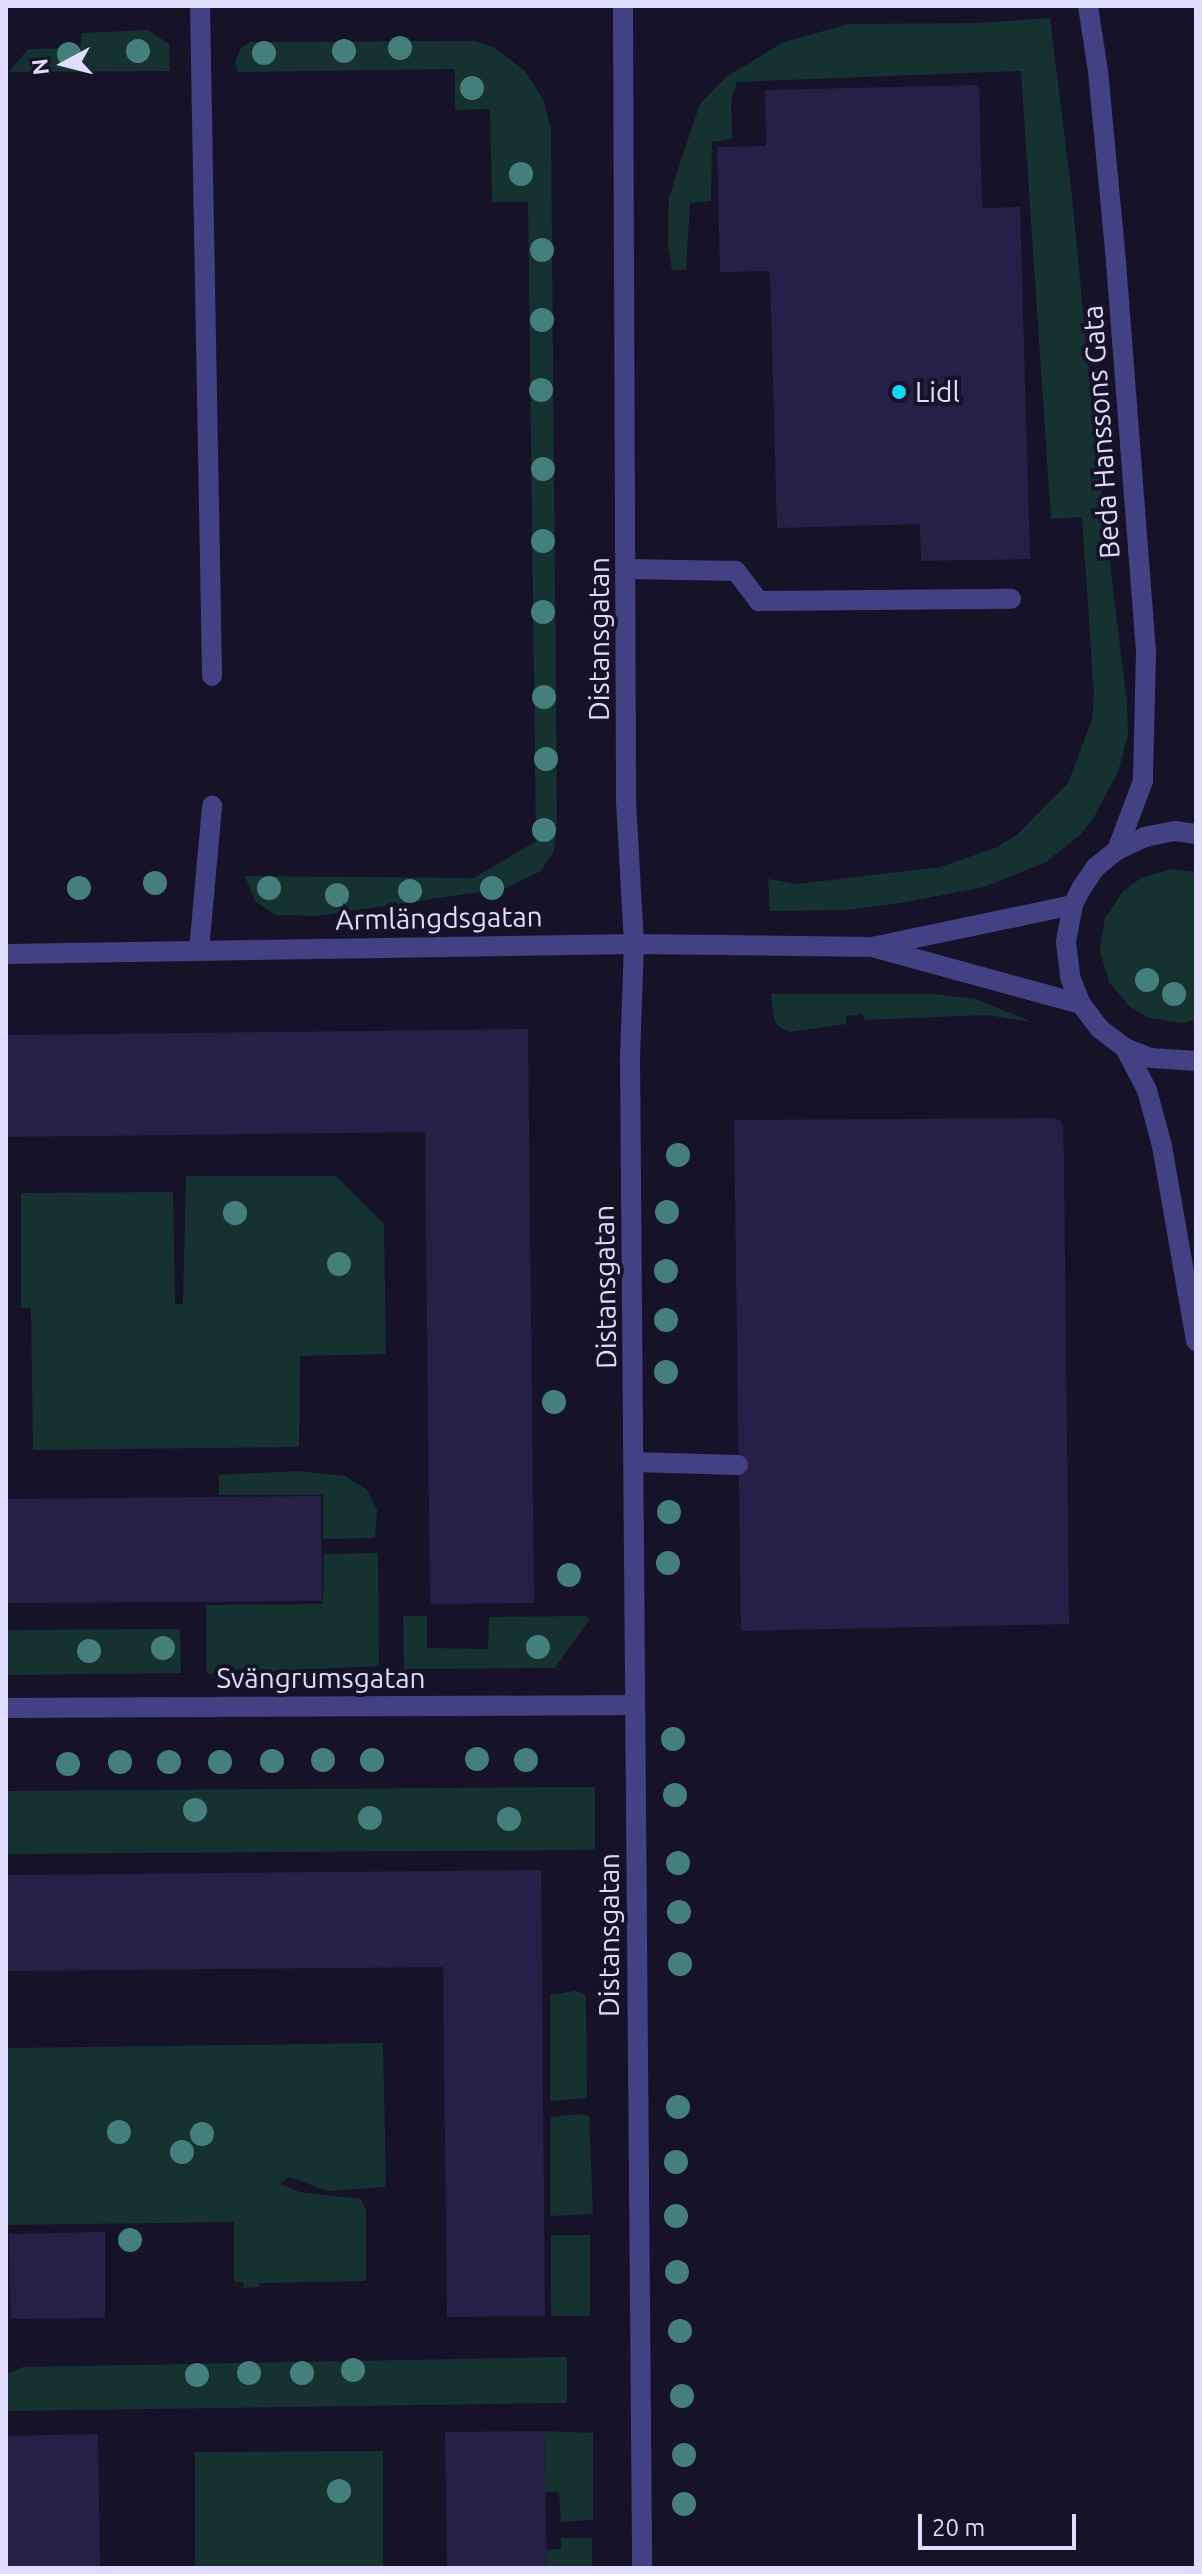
<!DOCTYPE html>
<html>
<head>
<meta charset="utf-8">
<style>
  body { margin:0 }
  #map { position:relative; width:1202px; height:2574px; overflow:hidden; background:#161228; font-family:Ubuntu,sans-serif }
  div>[style] { position:absolute }
  [style*='--x'] { left:calc(var(--x)*1px); top:calc(var(--y)*1px); width:calc(var(--w)*1px); rotate:calc(var(--a)*1deg) }
  .green>* { inset:0; background:#153231 }
  .building>* { inset:0; background:#281f48 }
  .service>* { height:20px; margin:-10px; padding:0 10px; transform-origin:10px; border-radius:10px; background:#434084 }
  .minor>* { height:20px; margin:-10px; padding:0 10px; transform-origin:10px; border-radius:10px; background:#434084 }
  .tertiary>* { height:20px; margin:-10px; padding:0 10px; transform-origin:10px; border-radius:10px; background:#434084 }
  .trees>* { width:24px; height:24px; margin:-12px; border-radius:50%; background:#457f7b }
  .dots>* { width:22px; height:22px; translate:-50% -50%; box-sizing:border-box; border:4px solid #161228; border-radius:50% }
  span { translate:-50% -50%; white-space:nowrap; text-align:center; line-height:1.15; -webkit-text-stroke:8px #161228; paint-order:stroke }
  .poi-label { font-size:28px; color:#e0dcfd }
  .left { translate:0 -50%; text-align:left }
  .street-label { font-size:28px; color:#e0dcfd }
  .frame { position:absolute; inset:0; border:8px solid #e0dcfd; pointer-events:none }
  .north { position:absolute; left:24px; top:24px; width:80px; height:80px; -webkit-text-stroke:6px #161228; paint-order:stroke; rotate:263deg; font-size:22px; font-weight:700; line-height:32px; text-align:center; color:#e0dcfd }
  .north::after { content:''; display:block; margin:auto; width:28px; height:36px; background:#e0dcfd; clip-path:polygon(50% 0,100% 100%,50% 72%,0 100%) }
  .scale { position:absolute; left:918px; top:2514px; width:158px; height:36px; box-sizing:border-box; border:4px solid #e0dcfd; border-top:0; padding-left:10px; font-size:24px; line-height:28px; white-space:nowrap; color:#e0dcfd; -webkit-text-stroke:6px #161228; paint-order:stroke }
</style>
</head>
<body>
<div id="map">
  <div class="green">
    <div style="clip-path:polygon(1050px 18px,1072px 196px,1098px 468px,1127px 702px,1128px 734px,1118px 772px,1094px 817px,1080px 835px,1046px 862px,1019px 873px,984px 887px,900px 903px,847px 910px,770px 911px,768px 879px,797px 884px,940px 867px,995px 848px,1017px 835px,1068px 783px,1092px 720px,1094px 695px,1082px 517px,1051px 519px,1021px 71px,737px 82px,731px 100px,732px 139px,712px 142px,711px 201px,690px 203px,686px 270px,672px 270px,668px 247px,669px 198px,681px 160px,700px 104px,726px 77px,784px 42px,849px 24px,978px 23px)"></div>
    <div style="clip-path:polygon(148px 30px,169px 44px,170px 71px,9px 72px,28px 49px,80px 48px,82px 33px)"></div>
    <div style="clip-path:polygon(475px 41px,495px 48px,526px 72px,544px 101px,551px 130px,557px 818px,554px 851px,541px 871px,506px 888px,316px 916px,275px 915px,255px 901px,245px 876px,474px 878px,536px 841px,528px 202px,492px 202px,490px 109px,455px 110px,455px 69px,238px 72px,235px 63px,241px 48px,250px 42px)"></div>
    <div style="clip-path:polygon(1172px 869px,1196px 872px,1196px 1020px,1182px 1023px,1149px 1018px,1130px 1007px,1109px 982px,1100px 951px,1105px 918px,1123px 891px,1141px 878px)"></div>
    <div style="clip-path:polygon(771px 994px,934px 994px,976px 999px,1032px 1022px,987px 1015px,865px 1020px,862px 1014px,846px 1016px,846px 1024px,789px 1032px,778px 1026px,774px 1019px)"></div>
    <div style="clip-path:polygon(186px 1176px,336px 1176px,384px 1224px,386px 1354px,300px 1356px,299px 1447px,33px 1450px,31px 1308px,21px 1308px,21px 1193px,173px 1192px,175px 1304px,183px 1304px)"></div>
    <div style="clip-path:polygon(297px 1471px,345px 1476px,367px 1490px,377px 1510px,375px 1538px,323px 1539px,323px 1495px,219px 1495px,219px 1475px)"></div>
    <div style="clip-path:polygon(378px 1553px,379px 1666px,209px 1674px,206px 1670px,206px 1605px,323px 1604px,324px 1554px)"></div>
    <div style="clip-path:polygon(403px 1616px,427px 1616px,427px 1648px,488px 1649px,489px 1617px,585px 1616px,590px 1619px,555px 1668px,404px 1669px)"></div>
    <div style="clip-path:polygon(180px 1629px,181px 1673px,6px 1675px,6px 1630px)"></div>
    <div style="clip-path:polygon(595px 1787px,595px 1850px,6px 1854px,6px 1791px)"></div>
    <div style="clip-path:polygon(575px 1991px,585px 1994px,586px 2001px,587px 2098px,550px 2101px,550px 1995px)"></div>
    <div style="clip-path:polygon(383px 2043px,386px 2187px,328px 2191px,289px 2177px,280px 2184px,300px 2192px,361px 2199px,366px 2210px,366px 2281px,259px 2283px,259px 2287px,244px 2288px,243px 2282px,234px 2282px,234px 2222px,6px 2225px,6px 2048px)"></div>
    <div style="clip-path:polygon(579px 2114px,589px 2116px,593px 2214px,550px 2216px,550px 2117px)"></div>
    <div style="clip-path:polygon(551px 2235px,590px 2235px,590px 2316px,551px 2316px)"></div>
    <div style="clip-path:polygon(567px 2357px,567px 2403px,6px 2411px,6px 2374px,23px 2367px)"></div>
    <div style="clip-path:polygon(544px 2431px,593px 2433px,593px 2520px,561px 2522px,559px 2492px,545px 2492px)"></div>
    <div style="clip-path:polygon(383px 2451px,383px 2568px,195px 2568px,195px 2452px)"></div>
    <div style="clip-path:polygon(561px 2538px,592px 2538px,592px 2568px,547px 2568px,546px 2550px,561px 2549px)"></div>
  </div>
  <div class="building">
    <div style="clip-path:polygon(979px 85px,982px 208px,1020px 207px,1030px 559px,921px 561px,920px 524px,777px 528px,770px 271px,720px 272px,717px 147px,766px 146px,765px 90px)"></div>
    <div style="clip-path:polygon(528px 1029px,534px 1603px,430px 1604px,425px 1132px,6px 1137px,6px 1035px)"></div>
    <div style="clip-path:polygon(1053px 1118px,1061px 1121px,1063px 1126px,1064px 1165px,1069px 1624px,741px 1631px,734px 1120px)"></div>
    <div style="clip-path:polygon(321px 1496px,322px 1601px,6px 1603px,6px 1499px)"></div>
    <div style="clip-path:polygon(541px 1870px,545px 2316px,447px 2317px,443px 1967px,6px 1971px,6px 1875px)"></div>
    <div style="clip-path:polygon(105px 2232px,105px 2318px,11px 2319px,9px 2234px)"></div>
    <div style="clip-path:polygon(544px 2431px,547px 2568px,447px 2568px,445px 2432px)"></div>
    <div style="clip-path:polygon(98px 2434px,100px 2568px,6px 2568px,6px 2436px)"></div>
  </div>
  <div class="service">
    <div style="--x:200;--y:6;--w:670;--a:88.97"></div>
    <div style="--x:628;--y:569;--w:108;--a:1.1"></div>
    <div style="--x:736;--y:571;--w:38;--a:53"></div>
    <div style="--x:759;--y:601;--w:252;--a:-0.5"></div>
    <div style="--x:199;--y:950;--w:145;--a:-84.8"></div>
    <div style="--x:634;--y:1462;--w:104;--a:1.7"></div>
  </div>
  <div class="minor">
    <div style="--x:623;--y:6;--w:795;--a:89.78"></div>
    <div style="--x:626;--y:801;--w:143;--a:86.8"></div>
    <div style="--x:634;--y:944;--w:114;--a:92"></div>
    <div style="--x:630;--y:1058;--w:1510;--a:89.54"></div>
    <div style="--x:876;--y:948;--w:213;--a:15.3"></div>
    <div style="--x:6;--y:954;--w:628;--a:-0.91"></div>
    <div style="--x:634;--y:944;--w:238;--a:0.7"></div>
    <div style="--x:872;--y:947;--w:205;--a:-11.8"></div>
    <div style="--x:6;--y:1708;--w:629;--a:-0.27"></div>
  </div>
  <div class="tertiary">
    <div style="--x:1088;--y:6;--w:66;--a:81.3"></div>
    <div style="--x:1098;--y:71;--w:192;--a:84.6"></div>
    <div style="--x:1116;--y:262;--w:393;--a:85.6"></div>
    <div style="--x:1146;--y:654;--w:127;--a:91.4"></div>
    <div style="--x:1143;--y:781;--w:74;--a:110.6"></div>
    <div style="--x:1196;--y:834;--w:21;--a:-172"></div>
    <div style="--x:1175;--y:831;--w:31;--a:169"></div>
    <div style="--x:1145;--y:837;--w:31;--a:155"></div>
    <div style="--x:1117;--y:850;--w:28;--a:141"></div>
    <div style="--x:1095;--y:868;--w:23;--a:124"></div>
    <div style="--x:1082;--y:887;--w:20;--a:117"></div>
    <div style="--x:1073;--y:905;--w:38;--a:101"></div>
    <div style="--x:1066;--y:942;--w:35;--a:83"></div>
    <div style="--x:1070;--y:977;--w:29;--a:68"></div>
    <div style="--x:1081;--y:1004;--w:31;--a:53"></div>
    <div style="--x:1100;--y:1029;--w:31;--a:37"></div>
    <div style="--x:1125;--y:1048;--w:28;--a:21"></div>
    <div style="--x:1151;--y:1058;--w:45;--a:3.8"></div>
    <div style="--x:1125;--y:1048;--w:47;--a:62.4"></div>
    <div style="--x:1147;--y:1090;--w:58;--a:75"></div>
    <div style="--x:1162;--y:1146;--w:198;--a:80.1"></div>
  </div>
  <div class="trees">
    <div style="left:400px;top:48px"></div>
    <div style="left:138px;top:51px"></div>
    <div style="left:344px;top:51px"></div>
    <div style="left:264px;top:53px"></div>
    <div style="left:69px;top:54px"></div>
    <div style="left:472px;top:88px"></div>
    <div style="left:521px;top:174px"></div>
    <div style="left:542px;top:250px"></div>
    <div style="left:542px;top:320px"></div>
    <div style="left:541px;top:390px"></div>
    <div style="left:543px;top:469px"></div>
    <div style="left:543px;top:541px"></div>
    <div style="left:543px;top:612px"></div>
    <div style="left:544px;top:697px"></div>
    <div style="left:546px;top:759px"></div>
    <div style="left:544px;top:830px"></div>
    <div style="left:155px;top:883px"></div>
    <div style="left:79px;top:888px"></div>
    <div style="left:269px;top:888px"></div>
    <div style="left:492px;top:888px"></div>
    <div style="left:410px;top:891px"></div>
    <div style="left:337px;top:895px"></div>
    <div style="left:1147px;top:980px"></div>
    <div style="left:1174px;top:994px"></div>
    <div style="left:678px;top:1155px"></div>
    <div style="left:667px;top:1212px"></div>
    <div style="left:235px;top:1213px"></div>
    <div style="left:339px;top:1264px"></div>
    <div style="left:666px;top:1271px"></div>
    <div style="left:666px;top:1320px"></div>
    <div style="left:666px;top:1372px"></div>
    <div style="left:554px;top:1402px"></div>
    <div style="left:669px;top:1512px"></div>
    <div style="left:668px;top:1563px"></div>
    <div style="left:569px;top:1575px"></div>
    <div style="left:538px;top:1647px"></div>
    <div style="left:163px;top:1648px"></div>
    <div style="left:89px;top:1651px"></div>
    <div style="left:673px;top:1739px"></div>
    <div style="left:477px;top:1759px"></div>
    <div style="left:323px;top:1760px"></div>
    <div style="left:372px;top:1760px"></div>
    <div style="left:526px;top:1760px"></div>
    <div style="left:272px;top:1761px"></div>
    <div style="left:120px;top:1762px"></div>
    <div style="left:169px;top:1762px"></div>
    <div style="left:220px;top:1762px"></div>
    <div style="left:68px;top:1764px"></div>
    <div style="left:675px;top:1795px"></div>
    <div style="left:195px;top:1810px"></div>
    <div style="left:370px;top:1818px"></div>
    <div style="left:509px;top:1819px"></div>
    <div style="left:678px;top:1863px"></div>
    <div style="left:679px;top:1912px"></div>
    <div style="left:680px;top:1964px"></div>
    <div style="left:678px;top:2107px"></div>
    <div style="left:119px;top:2132px"></div>
    <div style="left:202px;top:2134px"></div>
    <div style="left:182px;top:2152px"></div>
    <div style="left:676px;top:2162px"></div>
    <div style="left:676px;top:2216px"></div>
    <div style="left:130px;top:2240px"></div>
    <div style="left:677px;top:2272px"></div>
    <div style="left:680px;top:2331px"></div>
    <div style="left:353px;top:2370px"></div>
    <div style="left:249px;top:2373px"></div>
    <div style="left:302px;top:2373px"></div>
    <div style="left:197px;top:2375px"></div>
    <div style="left:682px;top:2396px"></div>
    <div style="left:684px;top:2455px"></div>
    <div style="left:339px;top:2491px"></div>
    <div style="left:684px;top:2504px"></div>
  </div>
  <div class="dots">
    <div style="left:899px;top:392px;background:#14d8f0"></div>
  </div>
  <div class="poi-label">
    <span class="left" style="left:915px;top:392px">Lidl</span>
  </div>
  <div class="street-label">
    <span style="left:1101px;top:432px;rotate:-94deg">Beda Hanssons Gata</span>
    <span style="left:599px;top:639px;rotate:-90deg">Distansgatan</span>
    <span style="left:439px;top:918px;rotate:-1deg">Armlängdsgatan</span>
    <span style="left:605px;top:1287px;rotate:-91deg">Distansgatan</span>
    <span style="left:321px;top:1678px">Svängrumsgatan</span>
    <span style="left:609px;top:1935px;rotate:-90deg">Distansgatan</span>
  </div>
  <div class="frame"></div>
  <div class="north">N</div>
  <div class="scale">20 m</div>
</div>
</body>
</html>
